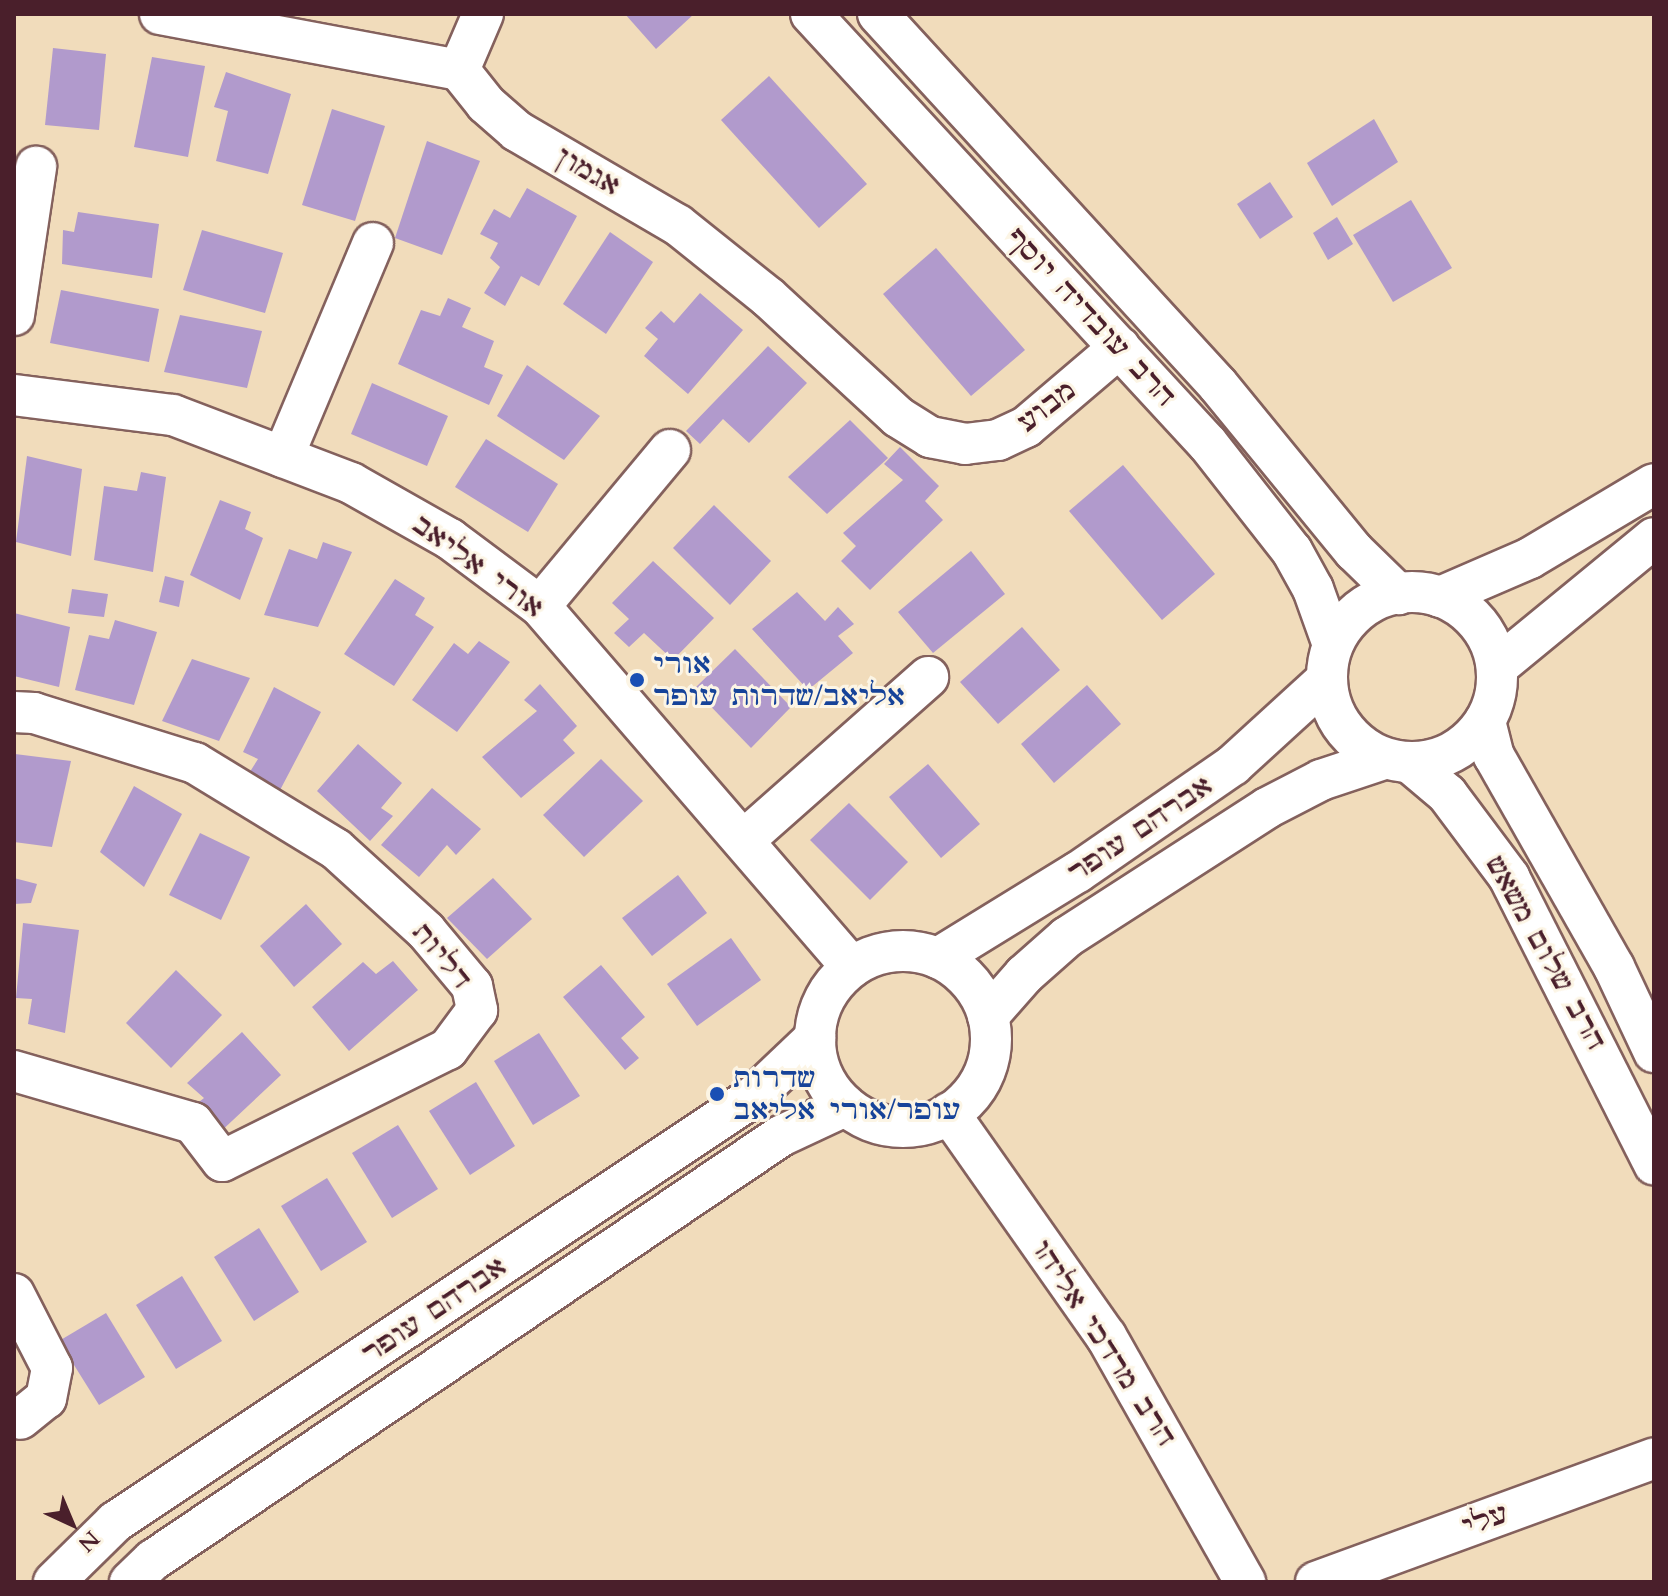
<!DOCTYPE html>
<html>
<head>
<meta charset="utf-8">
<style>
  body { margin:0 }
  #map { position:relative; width:1668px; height:1596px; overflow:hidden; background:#f1dcbb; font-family:Cardo,"Frank Ruhl Libre",serif }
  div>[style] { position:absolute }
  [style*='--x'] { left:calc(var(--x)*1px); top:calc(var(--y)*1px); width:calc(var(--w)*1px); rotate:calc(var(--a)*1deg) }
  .building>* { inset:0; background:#b19acc }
  .roads { filter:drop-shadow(2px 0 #84615d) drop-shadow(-2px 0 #84615d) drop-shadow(0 2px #84615d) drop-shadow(0 -2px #84615d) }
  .minor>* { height:40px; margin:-20px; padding:0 20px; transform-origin:20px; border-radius:20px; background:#fff }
  .minor>.ring { margin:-20px; padding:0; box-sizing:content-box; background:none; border:40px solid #fff; border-radius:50% }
  .dots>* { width:22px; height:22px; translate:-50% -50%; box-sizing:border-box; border:4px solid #fcf5e5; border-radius:50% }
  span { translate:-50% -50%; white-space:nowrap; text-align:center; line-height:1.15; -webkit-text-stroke:6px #fcf5e5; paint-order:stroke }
  .street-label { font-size:28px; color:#4a1f2b }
  .transit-label { font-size:28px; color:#164399 }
  .left { translate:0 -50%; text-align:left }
  .frame { position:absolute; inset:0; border:16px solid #4a1f2b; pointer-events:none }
  .north { position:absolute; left:32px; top:1484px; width:80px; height:80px; -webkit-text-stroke:6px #fcf5e5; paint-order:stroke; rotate:136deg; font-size:22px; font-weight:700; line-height:32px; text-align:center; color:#4a1f2b }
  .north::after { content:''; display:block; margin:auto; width:28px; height:36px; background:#4a1f2b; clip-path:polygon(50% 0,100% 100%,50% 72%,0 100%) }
</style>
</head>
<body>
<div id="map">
  <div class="building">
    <div style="clip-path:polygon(625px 14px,694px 14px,656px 49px)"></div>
    <div style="clip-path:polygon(53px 48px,106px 54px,99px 130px,45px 125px)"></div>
    <div style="clip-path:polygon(152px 57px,205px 66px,188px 157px,134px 147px)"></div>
    <div style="clip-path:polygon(226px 72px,291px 94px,268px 174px,216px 161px,228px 111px,214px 107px)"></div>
    <div style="clip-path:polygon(769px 76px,867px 184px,819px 228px,721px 120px)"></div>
    <div style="clip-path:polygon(332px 109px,385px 126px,355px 221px,302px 205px)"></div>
    <div style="clip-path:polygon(1374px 119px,1398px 162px,1332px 206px,1307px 163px)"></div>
    <div style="clip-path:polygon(427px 141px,480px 161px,442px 255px,395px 238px)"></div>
    <div style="clip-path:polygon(1270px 182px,1293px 217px,1260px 239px,1237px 204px)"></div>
    <div style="clip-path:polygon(527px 188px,577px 216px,539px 286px,521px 276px,505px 306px,484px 293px,500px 267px,490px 258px,498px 243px,480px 234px,494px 209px,510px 218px)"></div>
    <div style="clip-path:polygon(1411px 200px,1452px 268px,1393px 302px,1353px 235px)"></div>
    <div style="clip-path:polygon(78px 212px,159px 224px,152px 278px,62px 264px,63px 230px,74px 232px)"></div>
    <div style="clip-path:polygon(1337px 217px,1353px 244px,1328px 260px,1313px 233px)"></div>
    <div style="clip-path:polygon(202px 230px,283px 253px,265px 313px,183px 290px)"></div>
    <div style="clip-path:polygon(610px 232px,653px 262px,606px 334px,563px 304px)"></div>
    <div style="clip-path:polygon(936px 248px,1025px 350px,971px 396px,883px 294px)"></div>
    <div style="clip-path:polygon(61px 290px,159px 309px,149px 362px,50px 343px)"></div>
    <div style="clip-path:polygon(700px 293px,743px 330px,688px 394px,644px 356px,658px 339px,645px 328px,661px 311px,674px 323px)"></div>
    <div style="clip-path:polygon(448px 298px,471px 308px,462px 327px,494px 341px,484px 367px,503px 375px,489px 405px,398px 364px,421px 310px,440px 316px)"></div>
    <div style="clip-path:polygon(180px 315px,262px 331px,247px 388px,164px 372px)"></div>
    <div style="clip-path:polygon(768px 346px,807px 383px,749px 443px,723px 419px,700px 444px,686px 431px)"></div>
    <div style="clip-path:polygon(527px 365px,600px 416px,564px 460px,497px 416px)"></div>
    <div style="clip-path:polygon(372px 383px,448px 416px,427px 466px,351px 434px)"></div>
    <div style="clip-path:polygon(850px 420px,888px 458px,827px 514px,788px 477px)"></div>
    <div style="clip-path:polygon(486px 439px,558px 484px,528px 532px,455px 487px)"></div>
    <div style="clip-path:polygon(900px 447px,939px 486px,925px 501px,943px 520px,870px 590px,841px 561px,856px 546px,843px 533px,903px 480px,884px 464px)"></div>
    <div style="clip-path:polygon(27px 456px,82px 469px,71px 556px,16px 542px)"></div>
    <div style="clip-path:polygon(1123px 465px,1215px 574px,1162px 620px,1069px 511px)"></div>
    <div style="clip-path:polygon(141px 472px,166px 477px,153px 572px,94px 560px,104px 486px,137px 491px)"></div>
    <div style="clip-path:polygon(220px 500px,251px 512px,245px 529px,263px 538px,240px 600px,190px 575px)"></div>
    <div style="clip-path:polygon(714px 505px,771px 561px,730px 605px,673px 548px)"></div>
    <div style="clip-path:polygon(323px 542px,352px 552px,318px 627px,264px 615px,289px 549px,317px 559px)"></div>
    <div style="clip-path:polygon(971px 551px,1005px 594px,933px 653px,898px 612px)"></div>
    <div style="clip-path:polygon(653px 561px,714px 618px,673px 660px,644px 633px,629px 647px,614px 633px,629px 619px,612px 603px)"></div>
    <div style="clip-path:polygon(165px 576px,184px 581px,179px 607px,159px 602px)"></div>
    <div style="clip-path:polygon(395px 579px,425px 598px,415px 615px,434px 627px,394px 686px,344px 654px)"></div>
    <div style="clip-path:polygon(72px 589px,108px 594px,104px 617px,68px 613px)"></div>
    <div style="clip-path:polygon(797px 592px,825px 621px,838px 607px,854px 624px,838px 636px,853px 653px,808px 690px,752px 629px)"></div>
    <div style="clip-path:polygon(14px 613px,70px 627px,59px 687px,14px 676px)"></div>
    <div style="clip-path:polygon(115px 620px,157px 632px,134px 705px,75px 690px,89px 635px,109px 639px)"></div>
    <div style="clip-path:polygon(1022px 627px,1060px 670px,998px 724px,960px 682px)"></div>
    <div style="clip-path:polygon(479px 641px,510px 662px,457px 732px,412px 700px,454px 643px,468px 654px)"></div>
    <div style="clip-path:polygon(735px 649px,791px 707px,751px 748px,694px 689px)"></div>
    <div style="clip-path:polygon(192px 659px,250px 678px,219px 741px,162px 721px)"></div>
    <div style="clip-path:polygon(540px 684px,577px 726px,563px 740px,575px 753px,521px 798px,482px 757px,537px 711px,524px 700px)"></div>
    <div style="clip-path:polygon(1087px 685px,1121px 724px,1054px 783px,1021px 744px)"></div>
    <div style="clip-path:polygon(274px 687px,321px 712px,278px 794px,246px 778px,258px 759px,243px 752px)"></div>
    <div style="clip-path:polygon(358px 744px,402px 783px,381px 808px,393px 816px,370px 841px,317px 791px)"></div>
    <div style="clip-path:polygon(15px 754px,71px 761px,52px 847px,14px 842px)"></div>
    <div style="clip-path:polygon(601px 759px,643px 801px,584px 857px,543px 815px)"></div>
    <div style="clip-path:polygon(928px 764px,980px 824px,941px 858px,889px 797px)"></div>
    <div style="clip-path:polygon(134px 786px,182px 814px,144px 887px,100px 852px)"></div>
    <div style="clip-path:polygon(432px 788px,481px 829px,456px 855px,447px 845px,419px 877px,381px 845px)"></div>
    <div style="clip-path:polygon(849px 803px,908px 862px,870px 900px,810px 840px)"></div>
    <div style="clip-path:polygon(200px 833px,250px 857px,221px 920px,169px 895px)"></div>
    <div style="clip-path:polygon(678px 875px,707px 913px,652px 956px,622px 918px)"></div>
    <div style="clip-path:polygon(14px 878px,37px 884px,31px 903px,14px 904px)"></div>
    <div style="clip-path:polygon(493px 878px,532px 919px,487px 959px,447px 918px)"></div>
    <div style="clip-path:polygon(306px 904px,342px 944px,294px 987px,260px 946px)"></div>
    <div style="clip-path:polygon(23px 923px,79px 930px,65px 1033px,28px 1024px,32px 999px,16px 998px)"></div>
    <div style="clip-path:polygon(731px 938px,761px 980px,697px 1026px,667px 984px)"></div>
    <div style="clip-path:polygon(393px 961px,418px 990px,349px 1051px,312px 1007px,363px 962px,376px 974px)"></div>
    <div style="clip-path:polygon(601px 965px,645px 1017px,621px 1038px,639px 1058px,625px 1070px,563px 997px)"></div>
    <div style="clip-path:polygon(176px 970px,222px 1015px,171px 1068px,126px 1023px)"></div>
    <div style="clip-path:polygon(242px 1032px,281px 1075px,217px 1135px,190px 1109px,204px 1098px,187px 1083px)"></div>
    <div style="clip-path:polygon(539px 1033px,580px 1096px,533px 1125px,494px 1061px)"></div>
    <div style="clip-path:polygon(476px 1082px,515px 1146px,470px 1175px,429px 1111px)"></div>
    <div style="clip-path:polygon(398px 1125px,438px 1189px,392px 1218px,352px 1153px)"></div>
    <div style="clip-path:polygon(327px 1178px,367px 1242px,321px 1271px,281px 1206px)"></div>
    <div style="clip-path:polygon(259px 1228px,299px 1292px,254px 1321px,214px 1257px)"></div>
    <div style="clip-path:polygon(182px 1276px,222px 1341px,176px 1369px,136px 1305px)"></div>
    <div style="clip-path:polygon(106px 1313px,145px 1377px,99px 1405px,59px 1341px)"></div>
  </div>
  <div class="roads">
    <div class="minor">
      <div style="--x:160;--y:14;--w:304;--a:10.6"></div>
      <div style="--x:459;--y:70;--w:43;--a:51.5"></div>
      <div style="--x:486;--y:104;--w:41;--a:41.1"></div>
      <div style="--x:517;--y:131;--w:186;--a:30.3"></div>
      <div style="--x:678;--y:225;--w:115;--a:38.7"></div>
      <div style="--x:768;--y:297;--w:177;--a:42.7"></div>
      <div style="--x:898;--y:417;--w:38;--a:32"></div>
      <div style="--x:930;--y:437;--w:36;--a:11"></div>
      <div style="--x:965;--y:444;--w:33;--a:-7"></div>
      <div style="--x:998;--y:440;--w:31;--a:-25"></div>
      <div style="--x:1026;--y:427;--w:123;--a:-40.4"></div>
      <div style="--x:811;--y:14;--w:585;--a:47.29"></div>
      <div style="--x:1208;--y:444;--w:136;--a:51.9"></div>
      <div style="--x:1292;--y:551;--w:43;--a:61.1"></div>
      <div style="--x:1313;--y:589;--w:59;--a:70.3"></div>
      <div style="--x:878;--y:14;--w:503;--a:47.5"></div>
      <div style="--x:1218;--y:385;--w:215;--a:50.7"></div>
      <div style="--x:1354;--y:551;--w:62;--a:44.3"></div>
      <div style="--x:459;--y:70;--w:61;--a:-66.8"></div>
      <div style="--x:14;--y:315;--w:150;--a:-81.5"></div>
      <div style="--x:14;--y:395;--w:160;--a:7.2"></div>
      <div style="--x:173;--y:415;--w:191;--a:20.9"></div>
      <div style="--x:351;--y:483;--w:114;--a:29.5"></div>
      <div style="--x:450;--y:539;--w:112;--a:36.7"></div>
      <div style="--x:540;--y:606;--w:477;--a:49.2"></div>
      <div style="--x:283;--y:457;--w:232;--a:-67.2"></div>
      <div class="ring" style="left:1327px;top:592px;width:130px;height:130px"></div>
      <div style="--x:1440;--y:597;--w:98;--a:-23.4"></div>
      <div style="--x:1530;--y:558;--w:144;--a:-30.8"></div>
      <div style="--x:540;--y:606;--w:203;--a:-50.2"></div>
      <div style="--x:1497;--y:667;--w:203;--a:-39.4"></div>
      <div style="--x:14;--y:712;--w:20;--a:3"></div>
      <div style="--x:34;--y:713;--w:169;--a:17.3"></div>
      <div style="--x:195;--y:763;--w:165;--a:31.4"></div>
      <div style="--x:336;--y:849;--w:122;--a:42.3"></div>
      <div style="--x:426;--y:931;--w:72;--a:50.1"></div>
      <div style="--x:472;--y:986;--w:25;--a:78"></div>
      <div style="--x:477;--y:1010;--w:49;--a:126.6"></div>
      <div style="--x:448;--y:1049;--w:252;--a:153.6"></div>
      <div style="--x:222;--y:1161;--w:48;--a:-127.3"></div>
      <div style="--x:193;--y:1123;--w:186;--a:-163.8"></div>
      <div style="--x:1485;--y:721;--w:36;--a:76"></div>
      <div style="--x:1494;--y:756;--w:243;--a:60.4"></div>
      <div style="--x:1614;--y:967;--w:94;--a:64.8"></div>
      <div style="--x:1409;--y:762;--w:50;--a:40.1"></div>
      <div style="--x:1447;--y:794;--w:104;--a:53.2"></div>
      <div style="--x:1509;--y:877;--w:322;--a:63.2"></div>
      <div style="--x:744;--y:840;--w:246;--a:-41.5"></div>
      <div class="ring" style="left:815px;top:951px;width:136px;height:136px"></div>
      <div style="--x:938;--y:958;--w:164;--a:-31.6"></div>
      <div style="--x:1078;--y:872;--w:188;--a:-34.6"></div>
      <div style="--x:1233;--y:765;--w:126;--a:-42.4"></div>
      <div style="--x:988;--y:1016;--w:55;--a:-48.7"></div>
      <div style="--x:1024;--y:975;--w:57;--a:-41.5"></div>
      <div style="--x:1067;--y:937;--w:238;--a:-32.8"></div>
      <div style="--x:1267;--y:808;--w:61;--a:-27.4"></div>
      <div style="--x:1321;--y:780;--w:66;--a:-18.4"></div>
      <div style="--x:949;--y:1113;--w:273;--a:54.9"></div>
      <div style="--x:1106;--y:1336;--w:283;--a:60.5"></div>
      <div style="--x:14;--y:1294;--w:83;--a:62.8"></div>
      <div style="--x:52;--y:1368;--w:31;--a:101"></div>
      <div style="--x:46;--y:1398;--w:33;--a:141"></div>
      <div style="--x:54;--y:1582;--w:86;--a:-44.5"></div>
      <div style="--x:115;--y:1522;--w:767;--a:-33.67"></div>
      <div style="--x:753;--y:1097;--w:86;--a:-43.6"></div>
      <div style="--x:130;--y:1582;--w:32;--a:-44"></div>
      <div style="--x:153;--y:1560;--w:758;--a:-34.03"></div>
      <div style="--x:781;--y:1136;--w:71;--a:-25.1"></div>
      <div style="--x:1316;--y:1582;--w:360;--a:-20.1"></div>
    </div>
  </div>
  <div class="dots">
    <div style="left:637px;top:680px;background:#1a4fb4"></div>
    <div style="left:717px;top:1094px;background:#1a4fb4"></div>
  </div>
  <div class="street-label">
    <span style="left:588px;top:171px;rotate:30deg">אגמון</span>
    <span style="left:1091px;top:317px;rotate:47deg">הרב עובדיה יוסף</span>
    <span style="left:1047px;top:406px;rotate:-38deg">מבוע</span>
    <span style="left:478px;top:566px;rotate:36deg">אורי אליאב</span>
    <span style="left:1140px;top:829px;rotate:-34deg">אברהם עופר</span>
    <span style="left:1546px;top:953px;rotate:61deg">הרב שלום משאש</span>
    <span style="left:442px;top:956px;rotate:51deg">דליות</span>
    <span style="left:434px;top:1310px;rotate:-34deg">אברהם עופר</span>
    <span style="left:1104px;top:1343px;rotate:57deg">הרב מרדכי אליהו</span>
    <span style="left:1485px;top:1520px;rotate:-20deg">עלי</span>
  </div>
  <div class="transit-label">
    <span class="left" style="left:653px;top:680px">אורי<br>אליאב/שדרות עופר</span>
    <span class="left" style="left:733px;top:1094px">שדרות<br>עופר/אורי אליאב</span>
  </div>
  <div class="frame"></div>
  <div class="north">N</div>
</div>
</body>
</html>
